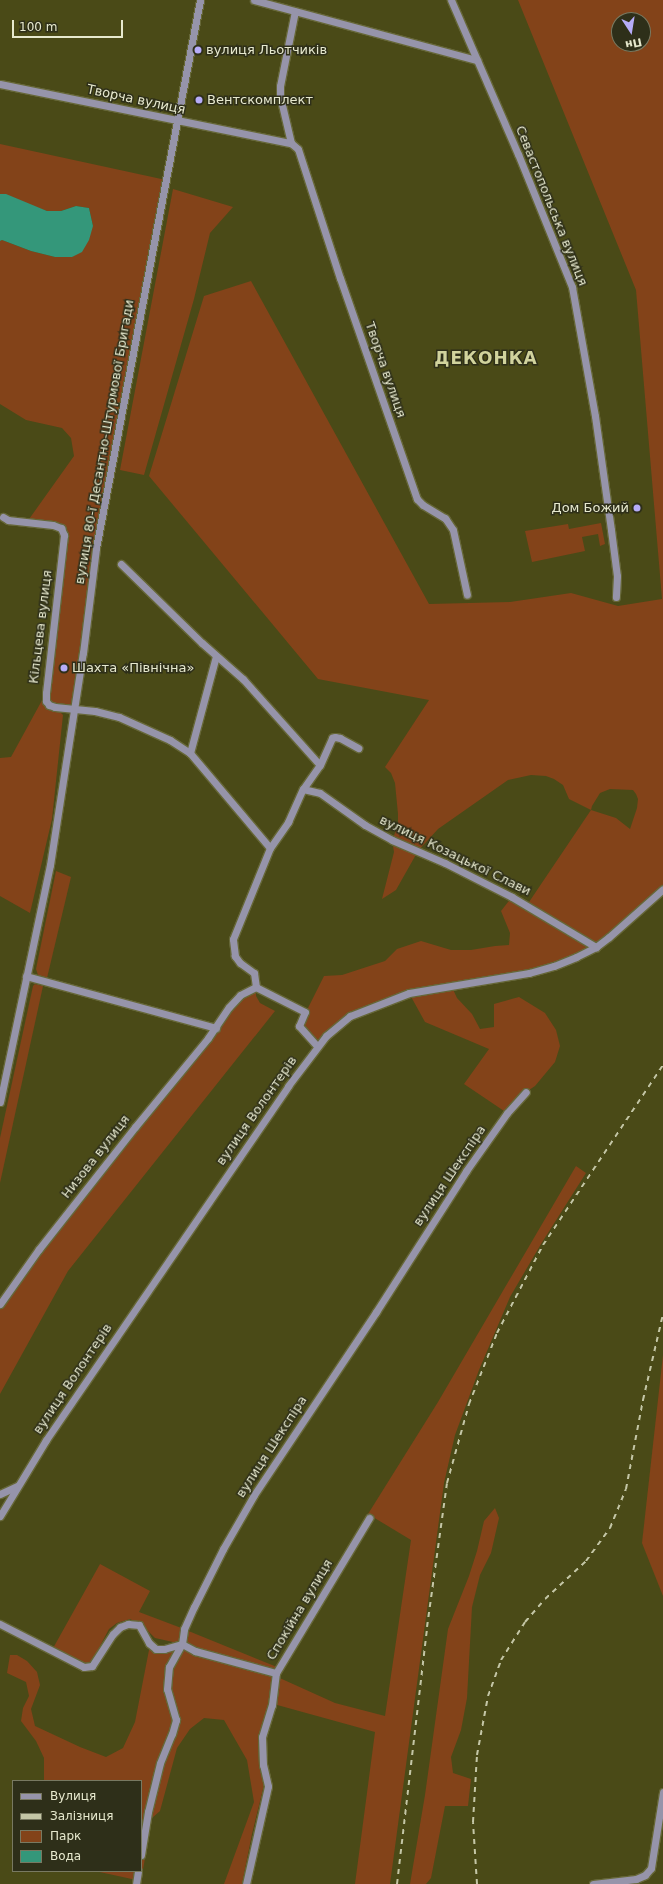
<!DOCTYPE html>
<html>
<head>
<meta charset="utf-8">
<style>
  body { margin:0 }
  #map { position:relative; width:663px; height:1884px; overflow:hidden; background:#4a4a17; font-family:"DejaVu Sans",sans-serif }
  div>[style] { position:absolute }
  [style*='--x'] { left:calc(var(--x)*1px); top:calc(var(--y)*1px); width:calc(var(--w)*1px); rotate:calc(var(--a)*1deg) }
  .green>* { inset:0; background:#834319 }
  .water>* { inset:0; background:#34977a }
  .roads { filter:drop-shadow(1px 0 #666738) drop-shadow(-1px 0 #666738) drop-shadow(0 1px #666738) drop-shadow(0 -1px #666738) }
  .minor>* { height:7px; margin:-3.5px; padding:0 3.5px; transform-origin:3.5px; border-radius:3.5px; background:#9694aa }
  .rail>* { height:2px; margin-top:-1px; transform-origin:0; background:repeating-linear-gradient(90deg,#c4c6a6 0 5px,transparent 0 10px) }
  .dots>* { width:11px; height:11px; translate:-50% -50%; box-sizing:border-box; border:2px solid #2e2f19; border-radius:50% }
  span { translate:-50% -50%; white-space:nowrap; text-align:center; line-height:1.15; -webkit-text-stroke:3px #2e2f19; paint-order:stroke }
  .poi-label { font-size:13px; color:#e7e9ce }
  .left { translate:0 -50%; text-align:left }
  .right { translate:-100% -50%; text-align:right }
  .street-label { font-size:13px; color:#e7e9ce }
  .district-label { font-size:17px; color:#d1d39d; font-weight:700; letter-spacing:1px }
  .legend { position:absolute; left:12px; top:1780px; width:130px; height:92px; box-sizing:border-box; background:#2e2f19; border:1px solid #787961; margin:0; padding:5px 7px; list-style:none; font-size:12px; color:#e7e9ce }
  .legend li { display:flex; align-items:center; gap:8px; height:20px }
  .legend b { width:20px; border:1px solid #787961 }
  .north { position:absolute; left:611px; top:12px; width:40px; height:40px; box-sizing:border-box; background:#2e2f19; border:1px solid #787961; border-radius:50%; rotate:168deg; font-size:11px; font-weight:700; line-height:16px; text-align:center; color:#e7e9ce }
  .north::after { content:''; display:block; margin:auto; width:14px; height:18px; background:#b6acf8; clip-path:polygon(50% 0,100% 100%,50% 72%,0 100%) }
  .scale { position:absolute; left:12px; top:20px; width:111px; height:18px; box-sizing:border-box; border:2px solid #e7e9ce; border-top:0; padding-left:5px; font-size:12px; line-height:14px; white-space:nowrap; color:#e7e9ce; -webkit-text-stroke:3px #2e2f19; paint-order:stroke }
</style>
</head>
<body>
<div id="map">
  <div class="green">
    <div style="clip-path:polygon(evenodd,518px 0,663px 0,663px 889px,609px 937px,554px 966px,451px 985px,457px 998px,472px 1014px,480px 1029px,494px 1027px,494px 1004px,519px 997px,545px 1013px,556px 1030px,560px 1046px,555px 1062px,535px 1086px,526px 1092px,507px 1113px,464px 1084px,489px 1049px,425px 1022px,409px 993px,350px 1016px,317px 1046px,299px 1026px,324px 976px,342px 975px,385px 961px,397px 949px,421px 941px,451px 950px,471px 950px,495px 946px,509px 945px,510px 933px,501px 911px,512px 897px,527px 905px,591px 810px,569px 799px,563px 785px,554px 779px,546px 776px,531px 775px,508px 780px,438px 829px,418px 851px,396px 890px,382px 899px,394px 852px,392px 840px,398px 826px,398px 814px,395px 783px,391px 773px,385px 767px,429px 700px,318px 679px,149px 476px,204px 296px,251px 281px,429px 604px,510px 602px,571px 593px,618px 606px,662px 599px,636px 290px,518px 0,619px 20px,643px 20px,643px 44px,619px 44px,619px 20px,518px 0,610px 789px,633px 790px,636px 794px,638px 799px,637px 808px,630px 829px,616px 818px,591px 810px,592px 806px,600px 793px,610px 789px)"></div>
    <div style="clip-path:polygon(0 144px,166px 180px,110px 470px,74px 709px,55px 707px,63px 715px,52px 819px,30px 913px,0 896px,0 758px,11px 757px,46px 693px,63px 543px,60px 528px,27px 522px,74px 456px,71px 438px,62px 428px,26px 420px,0 404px,0 241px,2px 240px,31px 251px,55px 257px,72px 257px,93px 226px,89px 208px,76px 206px,61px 211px,47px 211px,0 194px)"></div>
    <div style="clip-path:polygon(173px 189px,233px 207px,210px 233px,194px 299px,144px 475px,120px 470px)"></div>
    <div style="clip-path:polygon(601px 523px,605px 544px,600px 546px,598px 534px,582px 537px,585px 551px,532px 562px,525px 531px,568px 524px,569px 529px)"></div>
    <div style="clip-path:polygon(56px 871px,71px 877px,47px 978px,38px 975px,36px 969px)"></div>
    <div style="clip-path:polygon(35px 984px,43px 986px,0 1183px,0 1138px,33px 986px)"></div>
    <div style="clip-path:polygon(256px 987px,256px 996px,260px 1003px,275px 1011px,68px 1271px,0 1394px,0 1304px,229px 1007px)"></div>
    <div style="clip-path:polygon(576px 1166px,586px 1173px,541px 1244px,510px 1297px,479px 1370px,455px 1435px,444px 1483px,390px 1884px,355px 1884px,375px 1732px,270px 1703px,259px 1738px,259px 1765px,264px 1785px,252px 1834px,242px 1884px,224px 1884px,254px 1802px,247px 1760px,224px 1720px,204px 1718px,190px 1729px,177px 1748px,160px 1811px,152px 1818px,141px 1881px,95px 1871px,141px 1871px,141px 1781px,44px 1781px,44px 1758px,36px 1741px,21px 1721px,23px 1708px,29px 1696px,26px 1682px,7px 1673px,10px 1655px,17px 1655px,27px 1661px,37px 1672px,40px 1685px,31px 1709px,35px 1726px,80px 1747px,106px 1757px,123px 1748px,135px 1722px,149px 1650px,164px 1651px,182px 1647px,273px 1675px,335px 1703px,385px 1716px,411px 1540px,368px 1514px,438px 1402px)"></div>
    <div style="clip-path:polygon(663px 1355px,663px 1596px,642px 1543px)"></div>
    <div style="clip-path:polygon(495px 1508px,499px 1518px,491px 1553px,480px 1575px,472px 1607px,467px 1698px,461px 1730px,451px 1757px,453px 1773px,471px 1779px,468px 1806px,445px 1806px,431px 1878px,426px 1884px,410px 1884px,425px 1795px,448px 1629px,469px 1576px,477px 1551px,484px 1521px)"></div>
    <div style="clip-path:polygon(100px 1564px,150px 1591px,139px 1612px,184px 1629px,182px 1644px,155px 1638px,142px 1625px,130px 1619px,117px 1623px,109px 1629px,89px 1667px,52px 1650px)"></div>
    <div style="clip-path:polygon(186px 1630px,277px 1667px,275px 1671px,196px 1649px,184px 1642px)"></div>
  </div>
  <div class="water">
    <div style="clip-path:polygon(0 194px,6px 194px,47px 211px,61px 211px,76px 206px,89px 208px,93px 226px,89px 240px,82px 252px,72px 257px,55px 257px,31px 251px,2px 240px,0 241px)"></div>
  </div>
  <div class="roads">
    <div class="minor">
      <div style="--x:254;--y:0;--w:231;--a:15.1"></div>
      <div style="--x:451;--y:0;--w:168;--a:66.5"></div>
      <div style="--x:518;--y:154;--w:144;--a:67.9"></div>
      <div style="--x:572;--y:287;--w:131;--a:79.9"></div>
      <div style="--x:595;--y:416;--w:115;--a:82"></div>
      <div style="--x:611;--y:530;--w:46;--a:82.6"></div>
      <div style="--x:617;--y:576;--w:21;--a:93"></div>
      <div style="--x:0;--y:84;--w:297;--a:11.5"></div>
      <div style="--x:291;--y:143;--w:9;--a:41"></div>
      <div style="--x:298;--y:149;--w:136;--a:72"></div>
      <div style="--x:340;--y:278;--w:234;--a:70.8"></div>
      <div style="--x:417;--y:499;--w:8;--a:45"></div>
      <div style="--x:423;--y:505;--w:26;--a:31"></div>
      <div style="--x:445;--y:518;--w:14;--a:56"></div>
      <div style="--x:453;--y:530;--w:66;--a:77.8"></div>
      <div style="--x:291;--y:143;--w:48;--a:-103.2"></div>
      <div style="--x:280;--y:96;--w:10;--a:-90"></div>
      <div style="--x:280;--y:86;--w:76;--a:-78.7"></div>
      <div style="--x:3;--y:517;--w:6;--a:31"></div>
      <div style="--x:8;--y:520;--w:45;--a:6.3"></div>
      <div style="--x:53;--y:525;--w:9;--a:21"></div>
      <div style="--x:61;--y:528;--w:8;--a:67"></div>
      <div style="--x:64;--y:535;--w:159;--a:96.5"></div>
      <div style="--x:46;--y:693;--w:8;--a:90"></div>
      <div style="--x:46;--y:701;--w:5;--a:53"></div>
      <div style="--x:49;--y:705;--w:6;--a:18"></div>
      <div style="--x:55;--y:707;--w:40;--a:5.7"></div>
      <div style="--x:95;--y:711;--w:25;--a:14"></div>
      <div style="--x:119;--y:717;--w:56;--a:24.3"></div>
      <div style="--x:170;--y:740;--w:24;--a:33"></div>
      <div style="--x:190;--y:753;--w:124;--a:49.9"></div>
      <div style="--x:121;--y:564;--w:113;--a:44.3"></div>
      <div style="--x:202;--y:643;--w:55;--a:41.3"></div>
      <div style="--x:243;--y:679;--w:115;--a:48.2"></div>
      <div style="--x:190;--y:753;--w:100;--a:-75"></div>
      <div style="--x:303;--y:789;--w:17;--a:13"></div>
      <div style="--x:320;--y:793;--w:55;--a:35.4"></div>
      <div style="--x:365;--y:825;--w:31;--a:29"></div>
      <div style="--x:392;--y:840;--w:58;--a:23.5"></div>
      <div style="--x:445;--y:863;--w:75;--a:26.9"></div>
      <div style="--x:512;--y:897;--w:98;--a:30.8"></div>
      <div style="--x:26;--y:976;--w:197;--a:15.3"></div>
      <div style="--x:317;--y:1046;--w:27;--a:-132"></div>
      <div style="--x:299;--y:1026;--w:15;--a:-67"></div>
      <div style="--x:305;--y:1012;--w:55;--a:-153"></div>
      <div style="--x:256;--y:987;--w:14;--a:-98"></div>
      <div style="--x:254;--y:973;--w:17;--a:-144"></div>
      <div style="--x:240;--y:963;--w:9;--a:-126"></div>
      <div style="--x:235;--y:956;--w:17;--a:-97"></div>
      <div style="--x:233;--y:939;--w:98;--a:-67.9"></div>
      <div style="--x:270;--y:848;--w:32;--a:-55"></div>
      <div style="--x:288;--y:822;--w:36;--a:-66"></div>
      <div style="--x:303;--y:789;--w:29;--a:-55"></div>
      <div style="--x:320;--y:765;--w:30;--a:-66"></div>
      <div style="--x:332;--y:738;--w:3;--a:-18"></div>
      <div style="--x:335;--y:737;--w:5;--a:11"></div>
      <div style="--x:340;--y:738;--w:21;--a:29"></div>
      <div style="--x:0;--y:1102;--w:242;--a:-78.1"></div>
      <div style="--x:50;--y:865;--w:215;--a:-81.2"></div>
      <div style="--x:83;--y:653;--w:106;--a:-82.9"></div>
      <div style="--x:96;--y:548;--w:558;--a:-79.25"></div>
      <div style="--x:0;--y:1304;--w:67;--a:-54.7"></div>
      <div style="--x:39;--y:1249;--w:155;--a:-51.8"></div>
      <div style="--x:135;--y:1127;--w:115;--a:-50.6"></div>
      <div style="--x:208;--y:1038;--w:37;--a:-56"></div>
      <div style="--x:229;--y:1007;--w:16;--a:-47"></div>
      <div style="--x:240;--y:995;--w:18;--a:-27"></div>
      <div style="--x:0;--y:1494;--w:19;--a:-25"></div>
      <div style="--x:0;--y:1516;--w:89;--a:-58.8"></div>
      <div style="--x:46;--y:1440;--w:429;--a:-55.6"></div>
      <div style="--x:288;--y:1086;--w:63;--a:-52.8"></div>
      <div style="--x:326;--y:1036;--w:31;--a:-40"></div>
      <div style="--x:350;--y:1016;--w:63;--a:-21.3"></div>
      <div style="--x:409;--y:993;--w:122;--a:-9.5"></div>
      <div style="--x:529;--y:973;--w:26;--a:-16"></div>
      <div style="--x:554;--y:966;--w:24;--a:-22"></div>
      <div style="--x:576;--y:957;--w:22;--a:-27"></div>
      <div style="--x:596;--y:947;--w:16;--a:-38"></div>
      <div style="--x:609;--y:937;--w:72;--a:-41.6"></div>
      <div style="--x:0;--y:1624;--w:94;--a:27.1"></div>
      <div style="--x:84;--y:1667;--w:8;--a:-7"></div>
      <div style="--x:92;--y:1666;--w:38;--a:-57"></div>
      <div style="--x:113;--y:1634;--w:10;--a:-45"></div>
      <div style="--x:120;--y:1627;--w:9;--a:-21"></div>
      <div style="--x:128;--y:1624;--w:11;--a:5"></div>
      <div style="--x:139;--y:1625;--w:21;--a:61"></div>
      <div style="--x:149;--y:1643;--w:9;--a:41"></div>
      <div style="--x:156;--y:1649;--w:8;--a:0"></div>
      <div style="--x:164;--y:1649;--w:19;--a:-16"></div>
      <div style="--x:182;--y:1644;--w:15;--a:28"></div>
      <div style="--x:195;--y:1651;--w:84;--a:15.2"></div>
      <div style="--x:141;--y:1855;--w:44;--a:-80.8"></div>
      <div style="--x:148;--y:1812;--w:50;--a:-76.2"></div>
      <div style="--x:160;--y:1763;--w:31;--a:-68"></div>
      <div style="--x:172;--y:1734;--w:15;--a:-74"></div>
      <div style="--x:176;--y:1720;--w:32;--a:-106"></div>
      <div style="--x:167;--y:1689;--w:22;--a:-85"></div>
      <div style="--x:169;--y:1667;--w:26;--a:-61"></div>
      <div style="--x:182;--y:1644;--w:15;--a:-82"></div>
      <div style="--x:184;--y:1629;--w:24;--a:-66"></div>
      <div style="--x:194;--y:1607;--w:65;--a:-63.4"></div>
      <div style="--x:223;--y:1549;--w:62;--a:-60.1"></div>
      <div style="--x:254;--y:1495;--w:220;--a:-56.3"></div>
      <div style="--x:376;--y:1312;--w:167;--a:-57.4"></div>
      <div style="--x:466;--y:1171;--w:71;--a:-54.7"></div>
      <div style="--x:507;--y:1113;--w:28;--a:-48"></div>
      <div style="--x:136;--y:1884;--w:13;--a:-81"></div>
      <div style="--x:246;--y:1884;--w:100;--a:-77.3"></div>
      <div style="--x:268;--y:1786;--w:22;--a:-103"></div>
      <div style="--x:263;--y:1765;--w:28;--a:-92"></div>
      <div style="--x:262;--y:1737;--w:34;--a:-73"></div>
      <div style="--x:272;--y:1705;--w:32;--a:-83"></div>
      <div style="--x:276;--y:1673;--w:181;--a:-59"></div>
      <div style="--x:593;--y:1884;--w:43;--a:-6.6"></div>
      <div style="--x:636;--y:1879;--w:10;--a:-24"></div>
      <div style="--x:645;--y:1875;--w:9;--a:-49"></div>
      <div style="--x:651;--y:1868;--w:77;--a:-81"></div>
    </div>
  </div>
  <div class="rail">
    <div style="--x:397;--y:1884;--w:259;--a:-83.3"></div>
    <div style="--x:427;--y:1627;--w:145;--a:-82.1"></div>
    <div style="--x:447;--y:1483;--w:82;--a:-74.4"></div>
    <div style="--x:469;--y:1404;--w:76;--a:-68.5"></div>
    <div style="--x:497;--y:1333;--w:99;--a:-62.4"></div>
    <div style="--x:543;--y:1245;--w:216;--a:-56.3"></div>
    <div style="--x:477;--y:1884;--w:62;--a:-93.7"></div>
    <div style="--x:473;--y:1822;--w:67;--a:-86.6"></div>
    <div style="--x:477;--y:1755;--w:60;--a:-79.4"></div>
    <div style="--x:488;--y:1696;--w:38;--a:-70"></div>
    <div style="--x:501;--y:1660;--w:45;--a:-57.7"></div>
    <div style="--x:525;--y:1622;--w:30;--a:-49"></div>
    <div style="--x:545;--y:1599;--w:56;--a:-42.8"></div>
    <div style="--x:586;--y:1561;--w:41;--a:-54"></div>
    <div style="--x:610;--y:1528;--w:42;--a:-67.7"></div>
    <div style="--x:626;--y:1489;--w:91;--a:-79.2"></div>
    <div style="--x:643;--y:1400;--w:88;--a:-76.9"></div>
  </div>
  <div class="dots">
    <div style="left:198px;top:50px;background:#b6acf8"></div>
    <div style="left:199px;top:100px;background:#b6acf8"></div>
    <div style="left:637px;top:508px;background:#b6acf8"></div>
    <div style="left:64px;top:668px;background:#b6acf8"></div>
  </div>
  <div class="poi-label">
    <span class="left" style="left:206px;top:50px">вулиця Льотчиків</span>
    <span class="left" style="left:207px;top:100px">Вентскомплект</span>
    <span class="right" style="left:629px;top:508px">Дом Божий</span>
    <span class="left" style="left:72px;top:668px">Шахта «Північна»</span>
  </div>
  <div class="street-label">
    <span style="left:136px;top:100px;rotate:12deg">Творча вулиця</span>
    <span style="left:551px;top:206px;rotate:68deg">Севастопольська вулиця</span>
    <span style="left:385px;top:370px;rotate:71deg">Творча вулиця</span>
    <span style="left:105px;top:442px;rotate:-80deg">вулиця 80-ї Десантно-Штурмової Бригади</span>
    <span style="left:41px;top:627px;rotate:-83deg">Кільцева вулиця</span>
    <span style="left:455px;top:856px;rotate:26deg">вулиця Козацької Слави</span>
    <span style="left:257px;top:1111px;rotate:-55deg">вулиця Волонтерів</span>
    <span style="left:96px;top:1157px;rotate:-52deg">Низова вулиця</span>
    <span style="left:450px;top:1176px;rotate:-56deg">вулиця Шекспіра</span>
    <span style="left:73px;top:1379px;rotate:-56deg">вулиця Волонтерів</span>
    <span style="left:272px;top:1447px;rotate:-57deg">вулиця Шекспіра</span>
    <span style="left:300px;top:1610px;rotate:-59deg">Спокійна вулиця</span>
  </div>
  <div class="district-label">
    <span style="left:486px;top:359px">ДЕКОНКА</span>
  </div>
  <ul class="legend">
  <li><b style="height:5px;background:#9694aa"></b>Вулиця</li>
  <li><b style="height:5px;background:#c4c6a6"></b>Залізниця</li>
  <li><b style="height:11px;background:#834319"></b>Парк</li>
  <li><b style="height:11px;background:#34977a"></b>Вода</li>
  </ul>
  <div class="north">Пн</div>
  <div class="scale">100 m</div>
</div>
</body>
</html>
